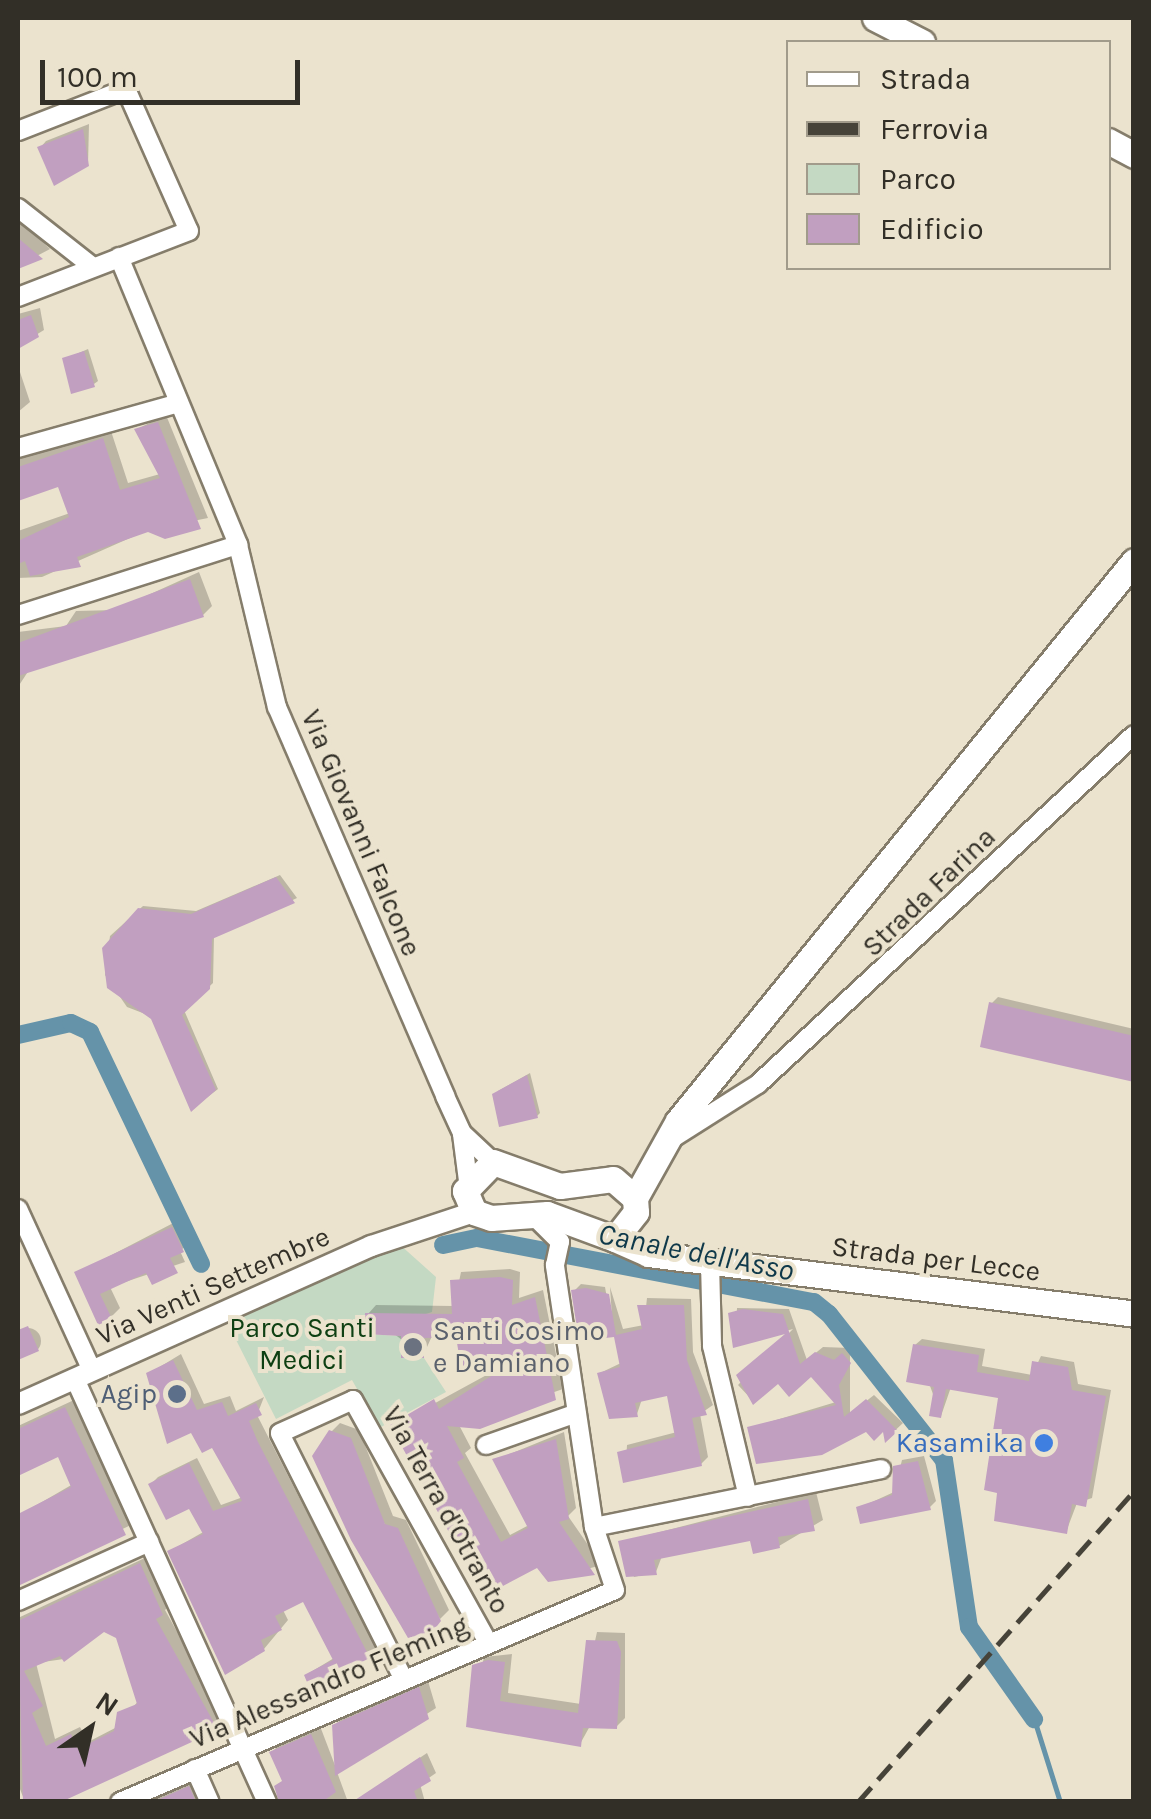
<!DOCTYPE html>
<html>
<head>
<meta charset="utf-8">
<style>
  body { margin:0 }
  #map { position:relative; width:1151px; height:1819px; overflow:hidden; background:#ebe3ce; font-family:Karla,sans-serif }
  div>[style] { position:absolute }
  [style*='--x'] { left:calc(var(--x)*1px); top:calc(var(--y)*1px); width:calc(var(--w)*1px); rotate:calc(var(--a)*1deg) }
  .green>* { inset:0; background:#c4d9c3 }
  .shadow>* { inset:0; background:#0003 }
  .round { border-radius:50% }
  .stream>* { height:5px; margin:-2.5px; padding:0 2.5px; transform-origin:2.5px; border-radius:2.5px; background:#6593a9 }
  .canal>* { height:18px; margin:-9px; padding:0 9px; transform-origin:9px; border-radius:9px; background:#6593a9 }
  .building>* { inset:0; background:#c19fc0 }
  .roads { filter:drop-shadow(2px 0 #857d6b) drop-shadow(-2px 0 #857d6b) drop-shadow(0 2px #857d6b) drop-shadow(0 -2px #857d6b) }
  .minor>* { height:18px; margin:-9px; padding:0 9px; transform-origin:9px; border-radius:9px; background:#fff }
  .tertiary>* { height:20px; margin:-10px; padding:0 10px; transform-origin:10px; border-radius:10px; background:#fff }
  .secondary>* { height:25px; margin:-12.5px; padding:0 12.5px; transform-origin:12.5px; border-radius:12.5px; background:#fff }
  .rail>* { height:5px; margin-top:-2.5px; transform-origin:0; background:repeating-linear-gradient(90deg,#464339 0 20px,transparent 0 30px) }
  .dots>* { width:28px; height:28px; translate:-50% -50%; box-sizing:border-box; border:5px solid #ebe3ce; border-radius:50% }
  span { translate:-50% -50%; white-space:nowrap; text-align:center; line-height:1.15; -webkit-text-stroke:8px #ebe3ce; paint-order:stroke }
  .street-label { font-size:28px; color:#322f27 }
  .park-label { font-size:28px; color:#0e4013 }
  .worship-label { font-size:28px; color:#5b616d }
  .left { translate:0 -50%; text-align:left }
  .service-label { font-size:28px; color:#4e5e75 }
  .right { translate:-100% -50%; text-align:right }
  .shop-label { font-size:28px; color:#366cbe }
  .water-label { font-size:30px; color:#0f394a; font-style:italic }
  .frame { position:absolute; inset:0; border:20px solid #322f27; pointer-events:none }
  .legend { position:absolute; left:786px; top:40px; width:325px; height:230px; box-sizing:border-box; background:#ebe3ce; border:2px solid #a19b8b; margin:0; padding:12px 18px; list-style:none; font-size:30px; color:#322f27 }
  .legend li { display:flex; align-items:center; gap:20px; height:50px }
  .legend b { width:50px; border:2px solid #a19b8b }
  .north { position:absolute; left:40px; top:1679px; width:100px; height:100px; -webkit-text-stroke:8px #ebe3ce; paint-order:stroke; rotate:34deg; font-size:28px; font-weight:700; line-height:40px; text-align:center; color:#322f27 }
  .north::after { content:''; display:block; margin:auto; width:35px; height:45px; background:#322f27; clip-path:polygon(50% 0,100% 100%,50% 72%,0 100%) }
  .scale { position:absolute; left:40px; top:60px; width:260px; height:45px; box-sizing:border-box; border:5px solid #322f27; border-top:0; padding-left:12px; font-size:30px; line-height:35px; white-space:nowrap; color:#322f27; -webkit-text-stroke:8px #ebe3ce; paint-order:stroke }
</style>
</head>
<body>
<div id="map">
  <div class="green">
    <div style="clip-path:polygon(398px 1243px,436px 1277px,432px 1312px,365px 1334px,401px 1336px,401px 1357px,424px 1358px,446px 1392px,379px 1428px,352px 1380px,276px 1419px,225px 1318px)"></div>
  </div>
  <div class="shadow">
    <div style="clip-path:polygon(89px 124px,88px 164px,40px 148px,46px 141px)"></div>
    <div style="clip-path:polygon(18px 219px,50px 249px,18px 266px)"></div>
    <div style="clip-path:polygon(40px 308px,44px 330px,18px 346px,18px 314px)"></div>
    <div style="clip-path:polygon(88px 349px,98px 381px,94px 384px,65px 359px)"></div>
    <div style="clip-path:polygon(18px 366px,30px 402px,18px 412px)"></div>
    <div style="clip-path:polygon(166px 415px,208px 518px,148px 530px,42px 577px,18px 578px,18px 531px,70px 513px,60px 484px,18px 499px,18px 458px,111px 431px,128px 483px,160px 474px,137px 429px)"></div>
    <div style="clip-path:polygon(199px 572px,212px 606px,203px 615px,29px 670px,18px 687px,18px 632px,66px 626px,76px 611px,115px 610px)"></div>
    <div style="clip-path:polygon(280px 875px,297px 898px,214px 936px,213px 983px,184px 1010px,218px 1089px,192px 1109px,153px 1017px,127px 1007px,105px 975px,110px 936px,143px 906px,196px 911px)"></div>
    <div style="clip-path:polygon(998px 997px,1134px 1029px,1134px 1080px,992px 1003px)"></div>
    <div style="clip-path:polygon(530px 1073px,540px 1113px,537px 1116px,498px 1091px)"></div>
    <div style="clip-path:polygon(181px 1219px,191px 1241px,180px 1251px,185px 1262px,110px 1287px,120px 1308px,111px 1317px,77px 1273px)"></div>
    <div style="clip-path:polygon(510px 1269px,520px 1272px,519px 1298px,543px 1290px,563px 1389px,459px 1425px,471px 1448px,465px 1453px,510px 1535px,529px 1525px,495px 1460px,564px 1432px,576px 1508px,568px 1516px,602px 1565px,549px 1579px,538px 1565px,485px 1593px,393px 1426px,518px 1358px,459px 1334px,432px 1336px,423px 1356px,368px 1314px,376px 1305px,454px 1306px,461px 1272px)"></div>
    <div style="clip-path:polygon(581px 1284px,605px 1287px,613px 1332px,610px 1287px,623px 1329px,644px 1325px,647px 1298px,691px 1299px,693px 1352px,713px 1405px,700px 1414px,708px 1457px,701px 1464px,625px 1480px,627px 1445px,677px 1432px,669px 1393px,642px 1399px,637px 1414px,611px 1416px,600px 1373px,621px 1363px,616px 1335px,581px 1338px,574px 1291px)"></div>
    <div style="clip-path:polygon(737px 1308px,789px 1309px,807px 1360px,823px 1347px,850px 1348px,850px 1414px,874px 1395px,903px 1423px,887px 1438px,884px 1427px,750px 1428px,836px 1402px,811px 1374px,778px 1380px,754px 1402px,738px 1385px,793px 1329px,735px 1345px)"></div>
    <div class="round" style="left:15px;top:1328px;width:26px;height:26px"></div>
    <div style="clip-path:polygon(922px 1339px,985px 1349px,982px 1366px,1032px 1375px,1041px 1356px,1074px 1362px,1078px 1384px,1111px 1390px,1092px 1498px,1077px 1503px,1066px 1532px,1001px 1396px,951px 1387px,941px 1416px,915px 1345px)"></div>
    <div style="clip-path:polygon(181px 1354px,204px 1404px,230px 1396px,236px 1411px,264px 1397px,257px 1415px,376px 1648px,368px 1656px,306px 1675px,334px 1658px,304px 1599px,283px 1610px,288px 1620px,264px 1649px,170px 1551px,205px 1531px,190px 1506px,151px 1484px,158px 1477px,197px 1458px,221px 1505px,243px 1497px,213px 1444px,148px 1374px)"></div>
    <div style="clip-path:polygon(74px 1400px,133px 1524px,18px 1579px,18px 1516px,73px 1484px,59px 1454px,18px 1473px,18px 1426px)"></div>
    <div style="clip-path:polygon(340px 1423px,359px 1430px,393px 1516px,406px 1520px,449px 1610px,440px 1619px,331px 1432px)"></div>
    <div style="clip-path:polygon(924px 1456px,936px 1501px,930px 1507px,859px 1508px,894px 1492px,902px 1460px)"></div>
    <div style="clip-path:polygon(816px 1492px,823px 1520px,779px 1546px,752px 1538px,662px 1556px,656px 1572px,634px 1577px,621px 1542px)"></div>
    <div style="clip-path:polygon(evenodd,149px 1556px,171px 1604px,165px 1610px,225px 1719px,25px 1802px,18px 1784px,18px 1618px,149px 1556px,104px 1629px,118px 1636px,139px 1700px,117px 1727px,88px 1742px,80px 1727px,55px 1739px,36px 1663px,64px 1659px,104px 1629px)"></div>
    <div style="clip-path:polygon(597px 1632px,625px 1633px,625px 1718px,616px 1727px,590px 1726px,580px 1744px,469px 1725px,484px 1657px,512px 1654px,508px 1693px,581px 1704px)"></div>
    <div style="clip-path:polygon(428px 1681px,436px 1708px,337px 1772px,348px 1802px,290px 1802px,272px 1752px,281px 1743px,320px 1726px,336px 1768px,334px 1726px,343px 1717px)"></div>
    <div style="clip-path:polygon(427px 1753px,436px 1773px,420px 1784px,425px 1802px,373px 1802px,376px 1787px)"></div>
    <div style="clip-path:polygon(198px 1779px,211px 1802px,129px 1802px)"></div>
  </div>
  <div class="stream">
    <div style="--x:1034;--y:1719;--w:87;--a:72.6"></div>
  </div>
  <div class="canal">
    <div style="--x:18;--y:1035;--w:54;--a:-12.8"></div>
    <div style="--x:71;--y:1023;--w:21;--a:25"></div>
    <div style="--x:90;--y:1032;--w:257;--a:64.4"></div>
    <div style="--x:443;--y:1245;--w:35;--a:-12"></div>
    <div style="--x:477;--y:1238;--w:343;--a:10.8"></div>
    <div style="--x:814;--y:1302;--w:19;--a:39"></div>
    <div style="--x:829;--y:1314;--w:186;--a:51.8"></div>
    <div style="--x:944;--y:1460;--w:169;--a:81.5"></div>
    <div style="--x:969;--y:1627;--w:113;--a:54.8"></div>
  </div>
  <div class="building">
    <div style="clip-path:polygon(83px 129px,89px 166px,54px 186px,37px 147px)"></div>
    <div style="clip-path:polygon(18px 238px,43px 259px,18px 269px)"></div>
    <div style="clip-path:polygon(31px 315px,39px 337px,18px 349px,18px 320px)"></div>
    <div style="clip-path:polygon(84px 351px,95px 387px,71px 394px,62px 358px)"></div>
    <div style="clip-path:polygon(158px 422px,201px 529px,165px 539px,148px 532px,77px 557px,81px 567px,30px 576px,25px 561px,18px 564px,18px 541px,69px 517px,58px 487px,18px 501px,18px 467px,103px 438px,120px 490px,160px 478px,134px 429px)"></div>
    <div style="clip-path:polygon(190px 579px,204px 617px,18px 676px,18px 643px)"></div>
    <div style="clip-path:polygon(276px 877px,295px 903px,212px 939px,210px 989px,182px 1015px,216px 1090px,191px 1112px,151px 1019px,107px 988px,102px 948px,138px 908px,191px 914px)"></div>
    <div style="clip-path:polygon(989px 1002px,1134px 1036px,1134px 1082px,980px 1047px)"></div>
    <div style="clip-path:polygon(527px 1075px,538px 1118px,499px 1127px,492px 1094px)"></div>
    <div style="clip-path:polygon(172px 1227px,184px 1252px,170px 1258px,178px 1273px,152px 1285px,146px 1273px,100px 1294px,112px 1319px,98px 1325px,74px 1272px)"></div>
    <div style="clip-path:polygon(500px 1277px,513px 1280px,512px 1305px,535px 1297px,556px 1400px,480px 1429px,447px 1426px,464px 1458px,457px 1462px,501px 1542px,528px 1528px,492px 1459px,556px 1439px,569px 1519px,559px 1522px,595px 1575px,548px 1582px,537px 1568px,484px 1596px,390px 1425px,434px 1399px,439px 1409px,515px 1361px,461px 1367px,456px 1337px,424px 1338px,424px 1358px,401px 1358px,401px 1336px,364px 1334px,365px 1313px,452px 1314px,450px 1280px)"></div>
    <div style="clip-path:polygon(586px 1288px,609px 1294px,616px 1335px,642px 1329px,637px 1305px,684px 1305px,687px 1360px,707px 1415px,692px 1418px,702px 1466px,623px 1483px,617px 1452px,675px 1437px,667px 1396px,635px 1403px,638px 1417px,609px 1419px,597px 1373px,620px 1367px,614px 1337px,579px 1341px,571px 1290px)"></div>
    <div style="clip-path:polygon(743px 1309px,783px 1314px,800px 1364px,815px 1352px,834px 1360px,842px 1353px,851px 1363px,839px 1385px,844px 1417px,866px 1399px,898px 1431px,885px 1443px,883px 1432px,874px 1441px,866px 1432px,822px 1455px,756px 1464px,747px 1427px,836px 1405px,811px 1377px,789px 1397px,778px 1384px,753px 1405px,736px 1375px,785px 1334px,733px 1348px,728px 1313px)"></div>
    <div style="clip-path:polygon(28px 1326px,39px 1351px,18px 1360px,18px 1330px)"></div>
    <div style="clip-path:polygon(913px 1344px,979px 1355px,977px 1372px,1029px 1381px,1032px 1361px,1068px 1367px,1072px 1390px,1106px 1396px,1086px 1507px,1072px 1504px,1067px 1534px,994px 1521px,997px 1493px,984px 1490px,998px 1398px,946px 1389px,941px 1418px,929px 1416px,934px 1387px,906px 1382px)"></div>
    <div style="clip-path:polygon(173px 1360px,197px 1410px,222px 1402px,228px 1416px,256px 1403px,262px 1415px,249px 1421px,258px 1442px,370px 1658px,309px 1687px,304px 1675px,333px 1660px,303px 1602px,275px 1616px,282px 1630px,261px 1640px,265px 1651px,225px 1675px,167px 1551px,203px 1534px,189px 1509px,166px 1520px,148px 1484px,189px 1463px,213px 1511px,242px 1501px,212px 1448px,202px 1453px,191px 1433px,167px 1444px,146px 1373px)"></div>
    <div style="clip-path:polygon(65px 1407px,126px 1535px,18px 1586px,18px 1514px,71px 1487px,58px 1457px,18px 1476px,18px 1429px)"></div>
    <div style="clip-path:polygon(329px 1430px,351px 1438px,385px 1524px,398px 1528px,441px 1621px,433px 1631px,408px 1638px,351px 1540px,312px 1456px)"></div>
    <div style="clip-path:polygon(918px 1461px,931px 1510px,860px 1524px,856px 1507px,892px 1495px,893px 1466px)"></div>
    <div style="clip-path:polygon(808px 1499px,815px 1531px,778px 1537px,780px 1548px,753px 1554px,750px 1541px,654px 1560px,657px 1575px,626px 1577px,618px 1541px)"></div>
    <div style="clip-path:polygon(evenodd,140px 1563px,163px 1615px,156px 1619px,218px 1730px,61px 1802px,23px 1802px,18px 1621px,140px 1563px,104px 1632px,116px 1638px,137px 1704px,117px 1712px,114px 1731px,78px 1749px,71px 1734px,46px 1746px,32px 1713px,43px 1706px,24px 1671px,60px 1656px,64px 1662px,104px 1632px)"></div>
    <div style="clip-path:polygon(586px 1640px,617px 1641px,621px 1652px,617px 1729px,583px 1728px,581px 1747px,466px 1727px,472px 1665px,488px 1660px,505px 1662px,500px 1701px,578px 1713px)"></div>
    <div style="clip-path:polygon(419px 1687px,429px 1719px,335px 1776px,332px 1725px)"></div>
    <div style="clip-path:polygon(311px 1734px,336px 1792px,322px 1802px,279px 1802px,274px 1786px,282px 1781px,269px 1752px)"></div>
    <div style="clip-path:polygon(420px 1757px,431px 1781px,414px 1791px,418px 1802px,352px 1802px)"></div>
    <div style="clip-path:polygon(189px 1786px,196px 1802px,153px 1802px)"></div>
  </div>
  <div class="roads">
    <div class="minor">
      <div style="--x:18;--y:131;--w:116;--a:-21.3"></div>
      <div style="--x:126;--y:89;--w:155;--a:66.1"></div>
      <div style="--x:189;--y:231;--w:183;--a:158.9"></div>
      <div style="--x:18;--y:208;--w:95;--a:38.2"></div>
      <div style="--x:119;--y:257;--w:312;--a:67.5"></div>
      <div style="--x:238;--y:545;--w:167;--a:76.5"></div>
      <div style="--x:277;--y:707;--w:424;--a:66.6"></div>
      <div style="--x:445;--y:1096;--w:41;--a:65.3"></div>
      <div style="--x:462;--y:1133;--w:42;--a:43.1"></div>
      <div style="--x:18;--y:448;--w:167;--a:-15.6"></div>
      <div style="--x:18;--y:615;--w:231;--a:-17.7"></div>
      <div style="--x:462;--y:1134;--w:47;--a:82.7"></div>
      <div style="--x:668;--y:1141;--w:107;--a:-32.3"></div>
      <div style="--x:758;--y:1084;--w:513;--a:-42.87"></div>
      <div style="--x:18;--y:1209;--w:178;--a:65.4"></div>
      <div style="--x:710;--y:1262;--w:84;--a:88.6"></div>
      <div style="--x:712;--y:1346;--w:155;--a:76.6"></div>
      <div style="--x:75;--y:1379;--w:465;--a:65.6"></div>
      <div style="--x:486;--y:1445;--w:96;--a:-19.4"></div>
      <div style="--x:594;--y:1527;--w:293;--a:-11.4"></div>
      <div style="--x:18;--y:1601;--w:144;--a:-24.2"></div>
      <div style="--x:404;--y:1680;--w:276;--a:-116.7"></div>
      <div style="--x:280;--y:1433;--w:80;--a:-24.3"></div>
      <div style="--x:353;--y:1400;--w:278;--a:60.9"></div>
      <div style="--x:195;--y:1769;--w:36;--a:66"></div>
      <div style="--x:120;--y:1802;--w:538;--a:-23.18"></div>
      <div style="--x:615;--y:1590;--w:66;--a:-108.4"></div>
      <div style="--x:594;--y:1527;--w:265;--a:-98.5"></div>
      <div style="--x:555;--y:1265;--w:24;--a:-78"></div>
      <div style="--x:560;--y:1242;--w:37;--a:-135"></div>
    </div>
    <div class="tertiary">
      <div style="--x:18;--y:1404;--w:387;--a:-24.1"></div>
      <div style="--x:371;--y:1246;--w:108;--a:-18.3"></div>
    </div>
    <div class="secondary">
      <div style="--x:875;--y:18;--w:53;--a:27.1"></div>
      <div style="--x:1108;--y:141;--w:30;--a:28"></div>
      <div style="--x:493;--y:1162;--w:71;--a:19.7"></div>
      <div style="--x:560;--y:1186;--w:53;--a:-7.5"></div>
      <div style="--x:613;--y:1179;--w:29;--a:41"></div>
      <div style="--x:635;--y:1198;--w:14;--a:86"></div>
      <div style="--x:636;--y:1212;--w:34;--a:128"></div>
      <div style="--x:615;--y:1239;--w:72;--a:-159.8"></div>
      <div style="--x:547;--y:1214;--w:56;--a:175.9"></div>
      <div style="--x:491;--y:1218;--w:18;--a:-161"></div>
      <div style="--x:474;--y:1212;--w:23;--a:-113"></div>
      <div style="--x:465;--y:1191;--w:40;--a:-46"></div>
      <div style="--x:635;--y:1198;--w:88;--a:-60.8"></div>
      <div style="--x:678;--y:1121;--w:722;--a:-50.84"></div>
      <div style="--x:615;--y:1239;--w:36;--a:24"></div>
      <div style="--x:648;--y:1254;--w:490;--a:7"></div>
    </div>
  </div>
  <div class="rail">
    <div style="--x:858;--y:1802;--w:416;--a:-48.4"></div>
  </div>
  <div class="dots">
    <div style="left:413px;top:1347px;background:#6b7280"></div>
    <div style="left:177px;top:1394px;background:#5c6f8a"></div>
    <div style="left:1044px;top:1443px;background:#3f7fe0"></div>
  </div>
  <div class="street-label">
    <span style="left:361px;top:833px;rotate:67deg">Via Giovanni Falcone</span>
    <span style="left:929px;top:892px;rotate:-44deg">Strada Farina</span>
    <span style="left:936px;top:1259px;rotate:7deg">Strada per Lecce</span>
    <span style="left:213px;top:1286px;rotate:-24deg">Via Venti Settembre</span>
    <span style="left:446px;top:1510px;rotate:61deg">Via Terra d'Otranto</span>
    <span style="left:329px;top:1682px;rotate:-23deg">Via Alessandro Fleming</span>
  </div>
  <div class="park-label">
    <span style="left:302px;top:1344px">Parco Santi<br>Medici</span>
  </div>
  <div class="worship-label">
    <span class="left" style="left:433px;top:1347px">Santi Cosimo<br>e Damiano</span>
  </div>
  <div class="service-label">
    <span class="right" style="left:157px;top:1394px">Agip</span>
  </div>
  <div class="shop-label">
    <span class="right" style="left:1024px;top:1443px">Kasamika</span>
  </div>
  <div class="water-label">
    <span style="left:696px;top:1252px;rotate:11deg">Canale dell'Asso</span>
  </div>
  <div class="frame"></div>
  <ul class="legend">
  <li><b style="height:12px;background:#fff"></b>Strada</li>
  <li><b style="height:12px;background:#464339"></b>Ferrovia</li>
  <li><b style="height:28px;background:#c4d9c3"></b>Parco</li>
  <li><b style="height:28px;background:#c19fc0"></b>Edificio</li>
  </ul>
  <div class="north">N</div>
  <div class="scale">100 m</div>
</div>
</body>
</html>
